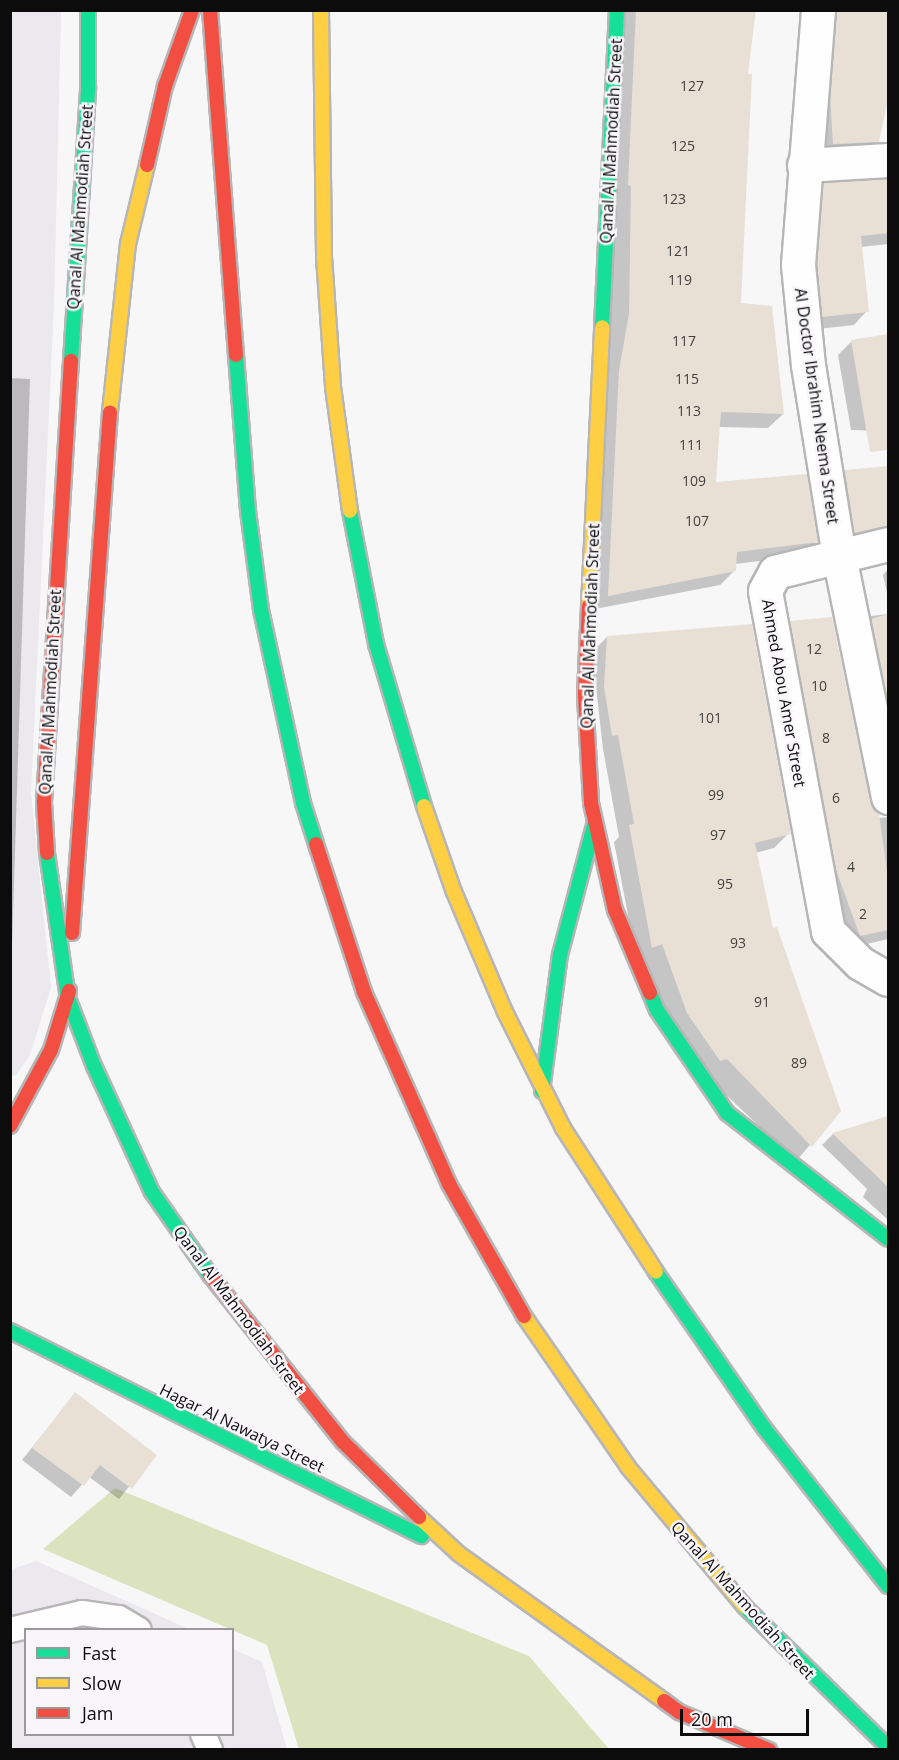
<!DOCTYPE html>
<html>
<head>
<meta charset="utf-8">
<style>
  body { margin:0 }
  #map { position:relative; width:899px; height:1760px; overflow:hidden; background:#f8f7f8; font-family:"Open Sans",sans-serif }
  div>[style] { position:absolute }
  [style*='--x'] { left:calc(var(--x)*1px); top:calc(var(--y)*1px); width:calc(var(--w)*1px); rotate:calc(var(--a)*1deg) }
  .built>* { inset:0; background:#ebe8ee }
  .green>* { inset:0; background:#dae3be }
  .shadow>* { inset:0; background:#0003 }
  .building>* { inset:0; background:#e9e0d5 }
  .roads { filter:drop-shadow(2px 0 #b7b6b7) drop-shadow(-2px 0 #b7b6b7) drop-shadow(0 2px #b7b6b7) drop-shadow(0 -2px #b7b6b7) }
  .lane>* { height:24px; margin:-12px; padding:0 12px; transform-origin:12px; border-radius:12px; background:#fefefe }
  .street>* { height:33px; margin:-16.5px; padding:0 16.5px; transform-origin:16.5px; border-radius:16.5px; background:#fefefe }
  .fast>* { height:14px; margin:-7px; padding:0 7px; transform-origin:7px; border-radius:7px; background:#16e098 }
  .slow>* { height:14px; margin:-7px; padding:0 7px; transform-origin:7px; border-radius:7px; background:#ffcf43 }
  .jam>* { height:14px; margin:-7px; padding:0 7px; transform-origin:7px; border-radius:7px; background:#f24e42 }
  span { translate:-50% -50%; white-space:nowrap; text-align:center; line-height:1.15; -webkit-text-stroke:5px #f8f6f9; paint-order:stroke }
  .number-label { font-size:14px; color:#43413f }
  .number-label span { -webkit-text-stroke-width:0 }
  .street-label { font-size:16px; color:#0c0c0d }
  .frame { position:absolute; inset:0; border:12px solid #0c0c0d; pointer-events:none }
  .legend { position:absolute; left:24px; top:1628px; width:210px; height:108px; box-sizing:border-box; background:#f8f6f9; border:2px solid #9a989b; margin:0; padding:8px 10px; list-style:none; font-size:18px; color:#0c0c0d }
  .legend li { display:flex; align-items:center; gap:12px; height:30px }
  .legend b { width:30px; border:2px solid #9a989b }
  .scale { position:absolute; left:680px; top:1709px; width:129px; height:27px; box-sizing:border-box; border:3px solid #0c0c0d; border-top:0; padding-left:8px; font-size:18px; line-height:21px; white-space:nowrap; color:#0c0c0d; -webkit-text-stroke:4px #f8f6f9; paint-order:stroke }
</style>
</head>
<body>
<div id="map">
  <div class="built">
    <div style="clip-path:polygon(10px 11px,61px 11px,54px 305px,31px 793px,51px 988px,30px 1055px,16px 1075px,11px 1076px)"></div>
    <div style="clip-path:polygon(36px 1561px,189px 1629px,26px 1630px,26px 1734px,232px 1734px,233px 1649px,262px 1662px,287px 1749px,11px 1749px,10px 1570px)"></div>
  </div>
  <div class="green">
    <div style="clip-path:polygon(115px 1488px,529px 1656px,609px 1749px,299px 1749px,267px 1645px,43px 1549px)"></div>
  </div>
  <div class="shadow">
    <div style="clip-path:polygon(614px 10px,755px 10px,746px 76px,739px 305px,783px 414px,768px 428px,719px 427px,715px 483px,816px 541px,801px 556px,735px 564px,735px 570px,720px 585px,595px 609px)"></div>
    <div style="clip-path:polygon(817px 10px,888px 10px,888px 93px,878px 141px,864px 155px,820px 157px)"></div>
    <div style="clip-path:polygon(888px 180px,888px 244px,861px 247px,867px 311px,854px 325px,809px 330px,810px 198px,824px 184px)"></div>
    <div style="clip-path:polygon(888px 336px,888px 431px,851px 430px,838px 355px,851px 342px)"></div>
    <div style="clip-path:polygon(10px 378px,30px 379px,10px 1010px)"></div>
    <div style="clip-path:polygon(888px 468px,888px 548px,841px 546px,831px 485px,845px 472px)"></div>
    <div style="clip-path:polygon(888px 569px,888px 597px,883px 575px)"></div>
    <div style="clip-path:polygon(888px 614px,888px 743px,857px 629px,871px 616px)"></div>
    <div style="clip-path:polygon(790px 622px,868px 801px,879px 818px,888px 817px,888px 939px,846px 949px,777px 636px)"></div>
    <div style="clip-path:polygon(607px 637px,789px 833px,774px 848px,755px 853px,772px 930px,840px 1111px,796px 1161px,705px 1075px,637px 962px,614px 842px,619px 837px,603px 749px,592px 652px)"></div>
    <div style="clip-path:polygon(888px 1117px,888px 1220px,863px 1197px,867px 1189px,822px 1145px,833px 1134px)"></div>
    <div style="clip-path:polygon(75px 1394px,155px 1455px,119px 1499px,89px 1477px,71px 1497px,22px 1460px)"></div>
  </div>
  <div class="building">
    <div style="clip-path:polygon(636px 10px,756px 10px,748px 74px,752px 74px,741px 303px,772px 306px,784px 414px,721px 412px,716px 482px,807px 474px,818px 542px,737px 552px,736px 571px,608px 596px,619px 370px,629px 314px,631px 186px,628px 185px)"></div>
    <div style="clip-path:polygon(837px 10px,888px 10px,888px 100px,879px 142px,833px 144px,830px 96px)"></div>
    <div style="clip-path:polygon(888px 179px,888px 233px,861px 236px,869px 312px,822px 317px,817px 265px,823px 183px)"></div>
    <div style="clip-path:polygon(888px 334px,888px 450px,870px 452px,851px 340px)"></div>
    <div style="clip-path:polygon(888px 466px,888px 526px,854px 533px,844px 470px)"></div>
    <div style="clip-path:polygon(888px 614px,888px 705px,871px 619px)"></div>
    <div style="clip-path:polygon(832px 617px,870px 801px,879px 813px,888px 879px,888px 930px,860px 936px,836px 870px,790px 621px)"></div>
    <div style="clip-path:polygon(752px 624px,791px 834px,755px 843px,773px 928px,777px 927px,841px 1111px,812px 1147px,727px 1059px,720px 1061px,687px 1013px,662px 944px,652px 948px,629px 825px,634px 824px,618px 735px,612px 736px,604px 687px,607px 636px)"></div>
    <div style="clip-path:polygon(888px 1116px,888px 1187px,832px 1133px)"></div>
    <div style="clip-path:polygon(75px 1392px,157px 1455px,132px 1489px,100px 1465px,84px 1486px,32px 1448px)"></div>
  </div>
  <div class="roads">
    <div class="lane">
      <div style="--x:10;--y:1630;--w:74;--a:-13.3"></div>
      <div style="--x:82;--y:1613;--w:37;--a:8"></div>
      <div style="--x:119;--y:1618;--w:23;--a:31"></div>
      <div style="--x:203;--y:1734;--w:17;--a:66"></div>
    </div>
    <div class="street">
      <div style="--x:818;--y:10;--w:256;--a:94.5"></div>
      <div style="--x:798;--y:265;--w:100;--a:84.3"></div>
      <div style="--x:808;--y:365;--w:193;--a:80.8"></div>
      <div style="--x:839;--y:556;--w:246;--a:78.5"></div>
      <div style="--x:804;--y:165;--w:84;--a:-3.4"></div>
      <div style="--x:888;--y:544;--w:116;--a:166.1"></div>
      <div style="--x:775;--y:572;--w:21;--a:118"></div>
      <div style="--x:765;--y:591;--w:346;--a:79.5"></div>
      <div style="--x:828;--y:931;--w:45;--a:45"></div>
      <div style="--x:860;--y:963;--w:32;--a:30"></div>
    </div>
    <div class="fast">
      <div style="--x:602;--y:327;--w:317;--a:-87.3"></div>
      <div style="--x:236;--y:355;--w:156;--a:85.6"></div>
      <div style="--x:248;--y:511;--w:100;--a:82.5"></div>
      <div style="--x:261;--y:610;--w:198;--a:77.7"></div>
      <div style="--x:303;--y:803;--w:43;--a:72.4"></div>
      <div style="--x:71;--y:361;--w:275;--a:-86.4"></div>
      <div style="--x:88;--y:87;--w:77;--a:-90"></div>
      <div style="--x:350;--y:511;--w:136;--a:78.9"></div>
      <div style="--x:376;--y:644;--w:169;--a:73.5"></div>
      <div style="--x:47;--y:853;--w:147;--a:81.8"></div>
      <div style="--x:68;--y:998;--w:73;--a:69.1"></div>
      <div style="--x:94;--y:1066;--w:139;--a:65.3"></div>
      <div style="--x:152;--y:1192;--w:101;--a:55.1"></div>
      <div style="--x:650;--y:993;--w:18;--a:68"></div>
      <div style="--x:657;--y:1010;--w:125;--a:55.8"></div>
      <div style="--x:727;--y:1113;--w:204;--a:38"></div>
      <div style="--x:542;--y:1091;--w:137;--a:-82.5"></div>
      <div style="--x:560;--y:955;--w:134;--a:-75.3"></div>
      <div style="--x:656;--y:1272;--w:190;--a:55.3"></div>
      <div style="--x:764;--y:1428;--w:201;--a:51.9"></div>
      <div style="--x:10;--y:1331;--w:460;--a:26.5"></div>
      <div style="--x:745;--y:1607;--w:200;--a:44.4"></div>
    </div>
    <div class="slow">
      <div style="--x:321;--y:10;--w:247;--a:89.3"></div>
      <div style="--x:324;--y:257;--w:130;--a:86"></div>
      <div style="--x:333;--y:387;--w:125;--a:82.2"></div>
      <div style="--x:110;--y:412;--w:169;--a:-83.9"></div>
      <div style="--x:128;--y:244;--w:81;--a:-76.5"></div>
      <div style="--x:589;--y:606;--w:279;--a:-87.3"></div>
      <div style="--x:424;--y:806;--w:91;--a:70.8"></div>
      <div style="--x:454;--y:892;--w:130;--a:67"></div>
      <div style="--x:505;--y:1012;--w:130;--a:63.4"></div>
      <div style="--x:563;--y:1128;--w:171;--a:57.1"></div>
      <div style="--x:524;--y:1316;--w:183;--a:55.4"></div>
      <div style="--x:628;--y:1467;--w:182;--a:50.1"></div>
      <div style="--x:419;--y:1517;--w:54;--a:42.8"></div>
      <div style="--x:459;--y:1554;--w:252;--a:35.6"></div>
    </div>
    <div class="jam">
      <div style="--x:210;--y:10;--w:346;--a:85.7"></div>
      <div style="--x:147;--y:165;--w:81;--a:-77.2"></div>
      <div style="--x:165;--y:86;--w:81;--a:-70.4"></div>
      <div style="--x:589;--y:606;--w:89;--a:92.6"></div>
      <div style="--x:585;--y:695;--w:108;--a:86.8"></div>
      <div style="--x:591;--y:803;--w:110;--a:77.4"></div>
      <div style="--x:615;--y:910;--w:90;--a:67.1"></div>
      <div style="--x:316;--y:844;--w:156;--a:72"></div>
      <div style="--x:364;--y:992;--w:210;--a:66.1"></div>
      <div style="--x:449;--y:1184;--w:152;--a:60.4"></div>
      <div style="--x:47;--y:853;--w:51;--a:-93.4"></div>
      <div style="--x:44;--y:802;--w:442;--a:-86.5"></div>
      <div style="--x:72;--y:933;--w:522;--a:-85.83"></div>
      <div style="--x:10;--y:1126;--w:86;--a:-61.7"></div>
      <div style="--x:51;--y:1050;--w:62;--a:-73"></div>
      <div style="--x:210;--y:1275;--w:213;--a:51.5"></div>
      <div style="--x:343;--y:1442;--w:107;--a:44.6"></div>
      <div style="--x:664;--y:1701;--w:19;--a:36"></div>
      <div style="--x:679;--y:1712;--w:98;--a:22.9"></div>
    </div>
  </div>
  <div class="number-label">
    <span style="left:692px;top:86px">127</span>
    <span style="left:683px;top:146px">125</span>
    <span style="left:674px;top:199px">123</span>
    <span style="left:678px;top:251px">121</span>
    <span style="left:680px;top:280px">119</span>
    <span style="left:684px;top:341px">117</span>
    <span style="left:687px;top:379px">115</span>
    <span style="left:689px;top:411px">113</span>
    <span style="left:691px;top:445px">111</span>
    <span style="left:694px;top:481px">109</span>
    <span style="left:697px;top:521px">107</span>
    <span style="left:814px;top:649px">12</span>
    <span style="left:819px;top:686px">10</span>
    <span style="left:710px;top:718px">101</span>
    <span style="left:826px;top:738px">8</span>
    <span style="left:716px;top:795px">99</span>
    <span style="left:836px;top:798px">6</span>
    <span style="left:718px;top:835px">97</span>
    <span style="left:851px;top:867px">4</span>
    <span style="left:725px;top:884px">95</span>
    <span style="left:863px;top:914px">2</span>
    <span style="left:738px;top:943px">93</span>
    <span style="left:762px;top:1002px">91</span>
    <span style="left:799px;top:1063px">89</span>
  </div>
  <div class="street-label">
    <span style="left:611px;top:141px;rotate:-87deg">Qanal Al Mahmodiah Street</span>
    <span style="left:80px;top:207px;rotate:-86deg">Qanal Al Mahmodiah Street</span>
    <span style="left:817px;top:406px;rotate:82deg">Al Doctor Ibrahim Neema Street</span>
    <span style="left:590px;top:626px;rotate:-88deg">Qanal Al Mahmodiah Street</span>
    <span style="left:50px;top:692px;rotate:-87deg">Qanal Al Mahmodiah Street</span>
    <span style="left:784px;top:693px;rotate:80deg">Ahmed Abou Amer Street</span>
    <span style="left:239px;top:1310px;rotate:53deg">Qanal Al Mahmodiah Street</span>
    <span style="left:242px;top:1428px;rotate:26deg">Hagar Al Nawatya Street</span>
    <span style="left:743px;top:1600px;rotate:48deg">Qanal Al Mahmodiah Street</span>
  </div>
  <div class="frame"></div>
  <ul class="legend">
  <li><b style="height:8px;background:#16e098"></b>Fast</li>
  <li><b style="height:8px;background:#ffcf43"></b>Slow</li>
  <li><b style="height:8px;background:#f24e42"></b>Jam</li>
  </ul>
  <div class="scale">20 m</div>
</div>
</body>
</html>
